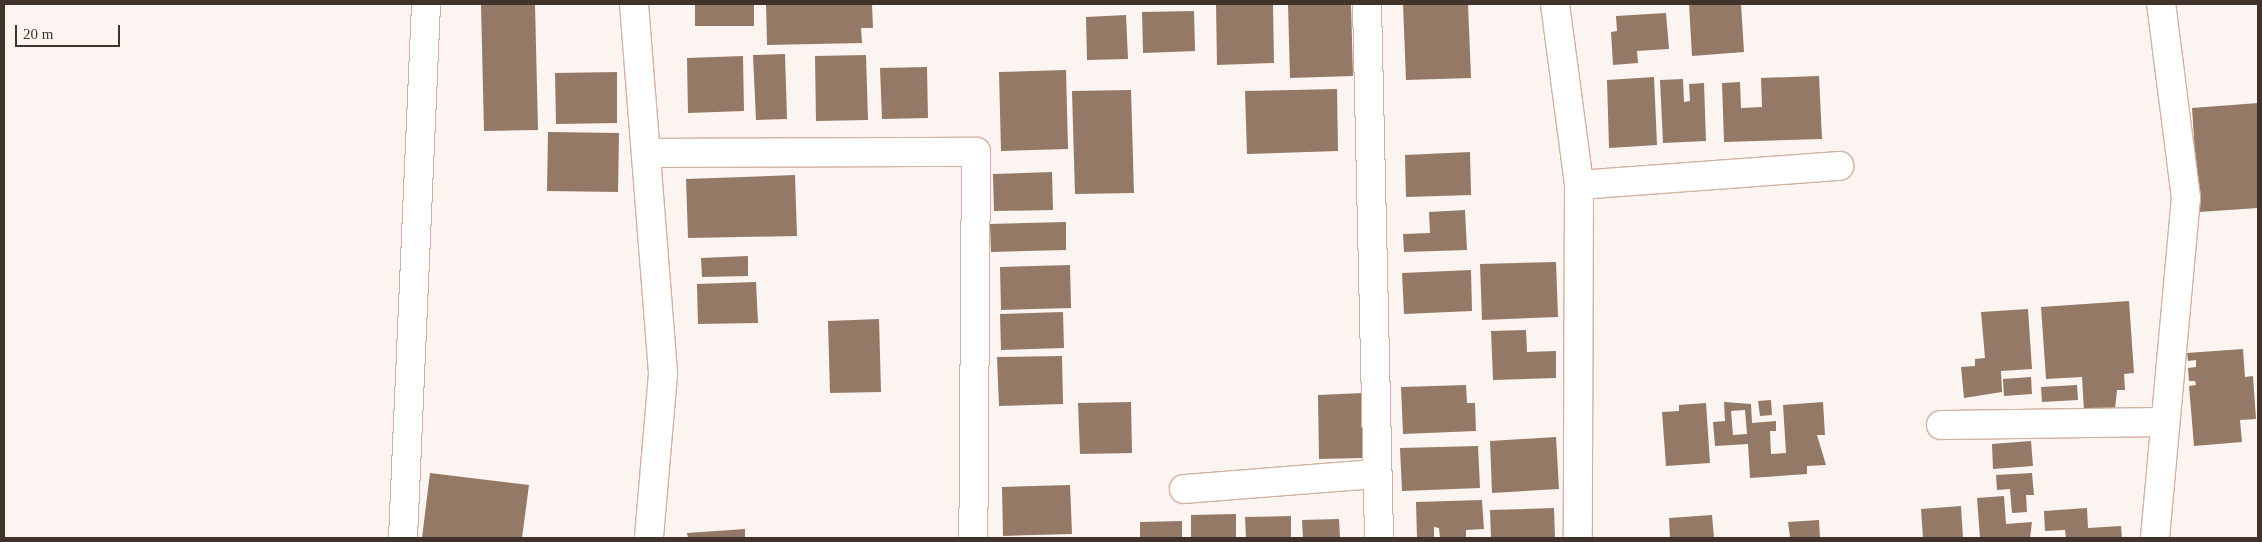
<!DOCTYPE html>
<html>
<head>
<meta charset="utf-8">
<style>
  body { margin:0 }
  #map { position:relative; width:2262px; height:542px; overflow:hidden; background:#fbf4f0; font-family:Georgia,serif }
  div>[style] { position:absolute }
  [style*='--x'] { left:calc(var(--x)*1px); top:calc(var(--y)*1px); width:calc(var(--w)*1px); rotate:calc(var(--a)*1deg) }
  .building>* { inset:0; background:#947a66 }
  .roads { filter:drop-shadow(1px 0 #d2b2a1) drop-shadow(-1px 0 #d2b2a1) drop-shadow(0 1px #d2b2a1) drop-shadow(0 -1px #d2b2a1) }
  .minor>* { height:28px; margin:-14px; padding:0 14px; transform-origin:14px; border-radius:14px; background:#fff }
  span { translate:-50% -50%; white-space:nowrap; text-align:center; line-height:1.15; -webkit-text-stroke:4px #fbf4f0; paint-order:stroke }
  .frame { position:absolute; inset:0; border:5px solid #40332c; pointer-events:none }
  .scale { position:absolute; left:15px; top:25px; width:105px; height:22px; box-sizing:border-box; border:2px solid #40332c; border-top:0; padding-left:6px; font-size:15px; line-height:18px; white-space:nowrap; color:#40332c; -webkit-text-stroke:4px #fbf4f0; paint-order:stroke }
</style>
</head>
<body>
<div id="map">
  <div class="building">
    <div style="clip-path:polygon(481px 4px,535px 4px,538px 130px,484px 131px)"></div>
    <div style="clip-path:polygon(695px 4px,754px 4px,754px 26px,695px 26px)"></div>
    <div style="clip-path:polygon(766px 4px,872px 4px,873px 28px,861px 28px,862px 43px,767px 45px)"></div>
    <div style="clip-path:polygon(1216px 4px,1273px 4px,1274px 63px,1217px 65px)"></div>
    <div style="clip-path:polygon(1288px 4px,1351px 4px,1353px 76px,1290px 78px)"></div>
    <div style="clip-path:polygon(1403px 4px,1468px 4px,1471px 78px,1406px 80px)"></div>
    <div style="clip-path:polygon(1689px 4px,1741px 4px,1744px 52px,1692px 56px)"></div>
    <div style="clip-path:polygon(1194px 11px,1195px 51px,1143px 53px,1142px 12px)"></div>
    <div style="clip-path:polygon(1666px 13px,1669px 49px,1637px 51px,1638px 63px,1613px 65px,1611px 32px,1617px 31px,1616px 16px)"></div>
    <div style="clip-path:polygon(1126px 15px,1128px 59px,1087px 60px,1086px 17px)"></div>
    <div style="clip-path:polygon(785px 54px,787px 119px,756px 120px,753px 55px)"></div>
    <div style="clip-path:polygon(866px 55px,868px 120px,816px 121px,815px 56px)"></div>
    <div style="clip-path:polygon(743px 56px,744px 111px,688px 113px,687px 58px)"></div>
    <div style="clip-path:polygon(927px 67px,928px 118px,882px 119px,880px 68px)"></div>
    <div style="clip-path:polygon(1066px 70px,1068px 149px,1001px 151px,999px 72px)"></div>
    <div style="clip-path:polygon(617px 72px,617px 123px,556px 124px,555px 73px)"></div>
    <div style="clip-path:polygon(1819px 76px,1822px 139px,1724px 142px,1722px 83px,1740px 82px,1741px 108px,1762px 107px,1761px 78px)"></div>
    <div style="clip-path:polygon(1654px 77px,1657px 145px,1609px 148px,1607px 80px)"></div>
    <div style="clip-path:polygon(1683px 79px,1684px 102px,1690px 101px,1689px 84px,1704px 83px,1706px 141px,1663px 143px,1660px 80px)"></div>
    <div style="clip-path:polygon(1337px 89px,1338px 151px,1247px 154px,1245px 91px)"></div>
    <div style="clip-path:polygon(1131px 90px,1134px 193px,1075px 194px,1072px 91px)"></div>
    <div style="clip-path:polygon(2258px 103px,2258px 208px,2199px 212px,2192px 108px)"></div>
    <div style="clip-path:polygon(548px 132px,619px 133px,618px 192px,547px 191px)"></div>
    <div style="clip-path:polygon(1470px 152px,1471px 195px,1406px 197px,1405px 155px)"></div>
    <div style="clip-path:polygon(1052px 172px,1053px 210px,994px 211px,993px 174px)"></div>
    <div style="clip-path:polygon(795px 175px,797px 236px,688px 238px,686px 179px)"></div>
    <div style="clip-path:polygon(1465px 210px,1467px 250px,1404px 252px,1403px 234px,1430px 233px,1429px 212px)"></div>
    <div style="clip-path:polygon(1066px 222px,1066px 250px,991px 252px,990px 224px)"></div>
    <div style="clip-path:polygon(748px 256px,748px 276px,702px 277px,701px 258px)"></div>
    <div style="clip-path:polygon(1556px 262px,1558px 317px,1482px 320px,1480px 264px)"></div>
    <div style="clip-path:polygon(1070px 265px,1071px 308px,1001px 310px,1000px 267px)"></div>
    <div style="clip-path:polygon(1471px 270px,1472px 311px,1404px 314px,1402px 273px)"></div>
    <div style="clip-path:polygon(756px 282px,758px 323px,698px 324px,697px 284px)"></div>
    <div style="clip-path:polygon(2129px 301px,2134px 373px,2124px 374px,2125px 390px,2117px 390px,2115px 409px,2084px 411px,2082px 377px,2046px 379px,2041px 307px)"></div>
    <div style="clip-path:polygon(2028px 309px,2032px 369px,2001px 371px,2002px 392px,1964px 398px,1961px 367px,1975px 366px,1975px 359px,1985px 358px,1981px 312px)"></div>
    <div style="clip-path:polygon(1063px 312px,1064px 348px,1001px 350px,1000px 314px)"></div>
    <div style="clip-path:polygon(879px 319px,881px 392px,830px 393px,828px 321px)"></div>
    <div style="clip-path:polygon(1526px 330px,1527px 352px,1556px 351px,1556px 378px,1493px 380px,1491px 331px)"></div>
    <div style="clip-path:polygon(2243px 349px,2245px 377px,2253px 376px,2256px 419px,2240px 420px,2242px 442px,2194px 446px,2189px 386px,2196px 385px,2195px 381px,2189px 381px,2188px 368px,2196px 367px,2196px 360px,2188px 361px,2187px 353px)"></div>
    <div style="clip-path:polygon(1062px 356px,1063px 404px,999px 406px,997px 357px)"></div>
    <div style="clip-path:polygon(2031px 377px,2032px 394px,2004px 396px,2003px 379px)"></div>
    <div style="clip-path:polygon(1466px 385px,1467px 403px,1475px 403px,1476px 431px,1403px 434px,1401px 387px)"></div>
    <div style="clip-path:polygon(2077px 385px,2078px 400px,2042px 402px,2041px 387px)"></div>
    <div style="clip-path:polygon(1363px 393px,1365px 458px,1319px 459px,1318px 395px)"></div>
    <div style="clip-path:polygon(1771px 400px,1772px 415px,1760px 416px,1758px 401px)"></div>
    <div style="clip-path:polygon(1131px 402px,1132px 453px,1080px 454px,1078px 403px)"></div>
    <div style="clip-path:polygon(evenodd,1724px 402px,1751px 404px,1752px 423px,1776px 421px,1776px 431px,1770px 431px,1771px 454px,1786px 453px,1783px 405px,1823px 402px,1825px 435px,1817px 435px,1826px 465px,1807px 466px,1807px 474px,1750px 478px,1748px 444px,1715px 446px,1713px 422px,1725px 421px,1724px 402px,1745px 410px,1747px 434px,1733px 435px,1731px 411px,1745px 410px)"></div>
    <div style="clip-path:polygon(1706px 403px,1710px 463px,1666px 466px,1662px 412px,1679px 411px,1679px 405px)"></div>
    <div style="clip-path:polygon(1556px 437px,1559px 489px,1492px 493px,1490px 441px)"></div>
    <div style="clip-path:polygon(2031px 441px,2033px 466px,1993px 469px,1992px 444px)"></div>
    <div style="clip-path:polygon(1478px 446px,1480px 488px,1402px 491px,1400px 448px)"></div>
    <div style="clip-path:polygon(430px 473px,529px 485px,522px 538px,422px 538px)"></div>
    <div style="clip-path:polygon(2032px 473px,2034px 495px,2026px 495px,2027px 512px,2012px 513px,2010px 489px,1997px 490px,1996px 475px)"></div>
    <div style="clip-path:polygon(1070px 485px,1072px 534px,1003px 536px,1002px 487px)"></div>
    <div style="clip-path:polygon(2004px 496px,2006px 524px,2032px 522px,2030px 538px,1980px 538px,1977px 498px)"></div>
    <div style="clip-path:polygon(1482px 500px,1484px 529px,1466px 530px,1466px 538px,1440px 538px,1439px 528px,1434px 527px,1434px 538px,1417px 538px,1416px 502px)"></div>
    <div style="clip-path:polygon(1961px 506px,1963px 538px,1923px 538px,1921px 509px)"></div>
    <div style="clip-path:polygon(1554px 508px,1555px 538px,1491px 538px,1490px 510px)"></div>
    <div style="clip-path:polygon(2087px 508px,2088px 528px,2121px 526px,2122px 538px,2066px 538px,2065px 530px,2045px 531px,2044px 511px)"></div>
    <div style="clip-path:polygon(1236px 514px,1236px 538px,1191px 538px,1191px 515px)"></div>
    <div style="clip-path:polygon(1712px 515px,1714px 538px,1670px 538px,1669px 518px)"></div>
    <div style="clip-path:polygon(1291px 516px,1291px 538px,1246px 538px,1245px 517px)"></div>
    <div style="clip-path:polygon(1339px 519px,1340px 538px,1303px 538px,1302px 520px)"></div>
    <div style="clip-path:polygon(1819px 520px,1820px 538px,1790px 537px,1788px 522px)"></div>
    <div style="clip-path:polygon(1182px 521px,1182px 538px,1140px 538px,1140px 522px)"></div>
    <div style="clip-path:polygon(745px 529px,745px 538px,688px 538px,687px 533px)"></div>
  </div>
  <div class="roads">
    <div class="minor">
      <div style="--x:634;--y:4;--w:371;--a:85.5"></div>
      <div style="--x:663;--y:374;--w:165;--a:94.9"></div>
      <div style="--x:1367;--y:4;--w:534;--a:88.71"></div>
      <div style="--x:1555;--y:4;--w:183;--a:82.4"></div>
      <div style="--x:1579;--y:185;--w:353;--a:90.2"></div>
      <div style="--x:649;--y:153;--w:327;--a:-0.2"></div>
      <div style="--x:976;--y:152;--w:386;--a:90.4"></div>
      <div style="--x:1579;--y:185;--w:261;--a:-4.2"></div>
      <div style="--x:1941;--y:425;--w:224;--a:-0.8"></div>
      <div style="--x:1184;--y:489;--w:193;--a:-4.5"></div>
      <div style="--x:403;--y:538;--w:534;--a:-87.53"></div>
      <div style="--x:2155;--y:538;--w:341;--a:-84.8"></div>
      <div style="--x:2186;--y:198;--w:196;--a:-97.3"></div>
    </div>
  </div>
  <div class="frame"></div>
  <div class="scale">20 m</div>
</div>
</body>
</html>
